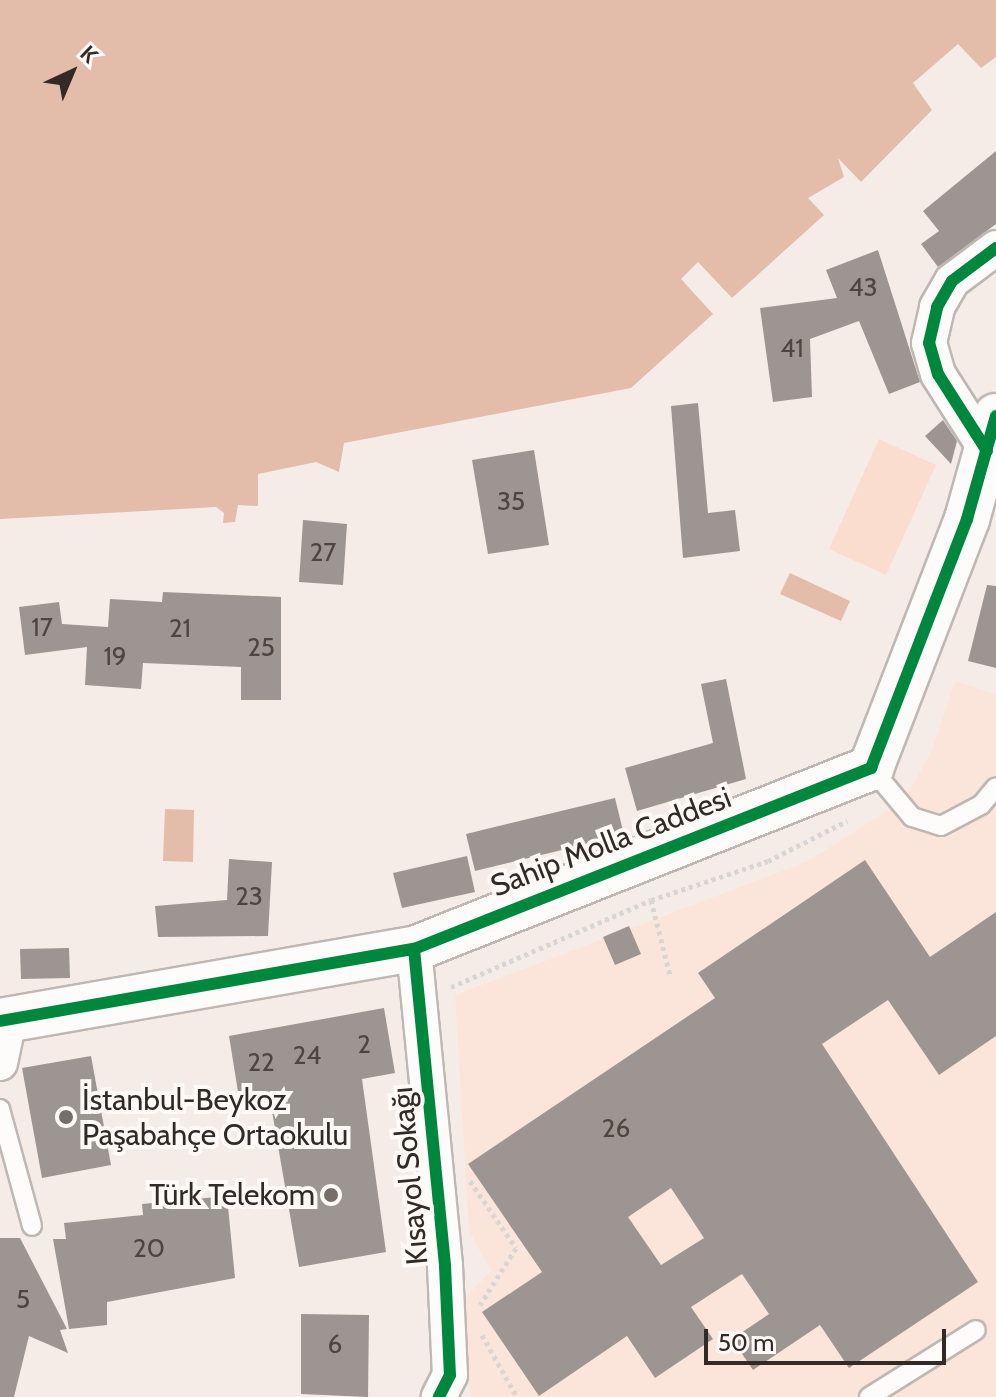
<!DOCTYPE html>
<html>
<head>
<meta charset="utf-8">
<style>
  body { margin:0 }
  #map { position:relative; width:996px; height:1397px; overflow:hidden; background:#f6ece7; font-family:Cabin,sans-serif }
  div>[style] { position:absolute }
  [style*='--x'] { left:calc(var(--x)*1px); top:calc(var(--y)*1px); width:calc(var(--w)*1px); rotate:calc(var(--a)*1deg) }
  .built>* { inset:0; background:#fbe5db }
  .green>* { inset:0; background:#faddcf }
  .water>* { inset:0; background:#e3bcaa }
  .building>* { inset:0; background:#9d9591 }
  .path>* { height:5px; margin-top:-2.5px; transform-origin:0; background:repeating-linear-gradient(90deg,#d8d6d4 0 4px,transparent 0 8px) }
  .roads { filter:drop-shadow(2px 0 #bfb7b2) drop-shadow(-2px 0 #bfb7b2) drop-shadow(0 2px #bfb7b2) drop-shadow(0 -2px #bfb7b2) }
  .service>* { height:18px; margin:-9px; padding:0 9px; transform-origin:9px; border-radius:9px; background:#fefcfb }
  .minor>* { height:34px; margin:-17px; padding:0 17px; transform-origin:17px; border-radius:17px; background:#fefcfb }
  .primary>* { height:44px; margin:-22px; padding:0 22px; transform-origin:22px; border-radius:22px; background:#fefcfb }
  .cycleway>* { height:12px; margin:-6px; padding:0 6px; transform-origin:6px; border-radius:6px; background:#00873e }
  .dots>* { width:22px; height:22px; translate:-50% -50%; box-sizing:border-box; border:4px solid #fffaf8; border-radius:50% }
  span { translate:-50% -50%; white-space:nowrap; text-align:center; line-height:1.15; -webkit-text-stroke:8px #fffaf8; paint-order:stroke }
  .number-label { font-size:26px; color:#4e4541 }
  .number-label span { -webkit-text-stroke-width:0 }
  .street-label { font-size:30px; color:#332a26 }
  .poi-label { font-size:30px; color:#332a26 }
  .left { translate:0 -50%; text-align:left }
  .right { translate:-100% -50%; text-align:right }
  .north { position:absolute; left:32px; top:32px; width:80px; height:80px; -webkit-text-stroke:6px #fffaf8; paint-order:stroke; rotate:44deg; font-size:22px; font-weight:700; line-height:32px; text-align:center; color:#332a26 }
  .north::after { content:''; display:block; margin:auto; width:28px; height:36px; background:#332a26; clip-path:polygon(50% 0,100% 100%,50% 72%,0 100%) }
  .scale { position:absolute; left:704px; top:1329px; width:242px; height:36px; box-sizing:border-box; border:4px solid #332a26; border-top:0; padding-left:10px; font-size:24px; line-height:28px; white-space:nowrap; color:#332a26; -webkit-text-stroke:6px #fffaf8; paint-order:stroke }
</style>
</head>
<body>
<div id="map">
  <div class="built">
    <div style="clip-path:polygon(955px 681px,996px 694px,996px 1397px,471px 1397px,457px 1306px,491px 1271px,469px 1231px,455px 995px,808px 861px,904px 800px,931px 752px)"></div>
  </div>
  <div class="green">
    <div style="clip-path:polygon(879px 439px,936px 465px,886px 575px,829px 549px)"></div>
  </div>
  <div class="water">
    <div style="clip-path:polygon(0 0,996px 0,996px 57px,981px 68px,958px 44px,913px 83px,932px 110px,861px 182px,838px 158px,844px 177px,808px 198px,824px 215px,732px 298px,698px 262px,681px 279px,713px 314px,631px 388px,344px 443px,339px 472px,316px 462px,258px 474px,258px 506px,238px 505px,235px 522px,223px 523px,224px 513px,216px 507px,0 519px)"></div>
    <div style="clip-path:polygon(790px 573px,850px 601px,841px 621px,780px 594px)"></div>
    <div style="clip-path:polygon(165px 809px,194px 810px,193px 862px,163px 861px)"></div>
  </div>
  <div class="building">
    <div style="clip-path:polygon(996px 151px,996px 224px,938px 267px,921px 244px,939px 231px,923px 211px)"></div>
    <div style="clip-path:polygon(878px 250px,920px 382px,889px 394px,859px 321px,810px 339px,812px 397px,773px 402px,760px 308px,837px 298px,826px 270px)"></div>
    <div style="clip-path:polygon(698px 403px,708px 513px,735px 510px,740px 551px,683px 558px,671px 406px)"></div>
    <div style="clip-path:polygon(943px 420px,957px 441px,951px 464px,925px 436px)"></div>
    <div style="clip-path:polygon(534px 450px,549px 545px,488px 554px,472px 460px)"></div>
    <div style="clip-path:polygon(303px 520px,347px 524px,343px 585px,299px 582px)"></div>
    <div style="clip-path:polygon(987px 585px,996px 586px,996px 668px,968px 661px)"></div>
    <div style="clip-path:polygon(163px 592px,281px 597px,281px 700px,241px 700px,241px 667px,143px 663px,141px 689px,85px 685px,87px 647px,25px 655px,19px 607px,59px 602px,62px 624px,108px 627px,110px 599px,162px 602px)"></div>
    <div style="clip-path:polygon(726px 679px,746px 779px,637px 811px,625px 768px,713px 743px,701px 684px)"></div>
    <div style="clip-path:polygon(615px 798px,624px 835px,475px 871px,466px 834px)"></div>
    <div style="clip-path:polygon(467px 856px,475px 892px,402px 908px,393px 873px)"></div>
    <div style="clip-path:polygon(229px 859px,272px 862px,268px 936px,158px 937px,155px 906px,227px 900px)"></div>
    <div style="clip-path:polygon(evenodd,865px 860px,930px 957px,996px 912px,996px 1036px,939px 1075px,888px 1000px,822px 1044px,978px 1282px,849px 1368px,820px 1325px,753px 1370px,732px 1339px,769px 1314px,742px 1274px,691px 1307px,713px 1339px,655px 1378px,627px 1336px,539px 1396px,482px 1312px,542px 1272px,468px 1164px,715px 998px,698px 973px,865px 860px,671px 1188px,704px 1238px,661px 1265px,628px 1217px,671px 1188px)"></div>
    <div style="clip-path:polygon(629px 926px,641px 954px,615px 965px,603px 937px)"></div>
    <div style="clip-path:polygon(69px 948px,70px 978px,21px 979px,20px 949px)"></div>
    <div style="clip-path:polygon(384px 1008px,395px 1073px,362px 1079px,386px 1252px,299px 1267px,269px 1094px,239px 1098px,229px 1036px)"></div>
    <div style="clip-path:polygon(91px 1056px,111px 1165px,42px 1178px,22px 1068px)"></div>
    <div style="clip-path:polygon(227px 1196px,235px 1278px,107px 1302px,107px 1325px,69px 1329px,53px 1239px,66px 1239px,64px 1223px,143px 1215px,142px 1204px)"></div>
    <div style="clip-path:polygon(0 1238px,20px 1238px,67px 1329px,60px 1330px,68px 1353px,29px 1336px,14px 1397px,0 1397px)"></div>
    <div style="clip-path:polygon(301px 1314px,369px 1315px,368px 1397px,301px 1394px)"></div>
  </div>
  <div class="path">
    <div style="--x:651;--y:900;--w:77;--a:75.8"></div>
    <div style="--x:451;--y:987;--w:218;--a:-23.5"></div>
    <div style="--x:651;--y:900;--w:123;--a:-18.4"></div>
    <div style="--x:768;--y:861;--w:89;--a:-26.9"></div>
    <div style="--x:470;--y:1181;--w:81;--a:55.5"></div>
    <div style="--x:516;--y:1248;--w:67;--a:122.3"></div>
    <div style="--x:482;--y:1335;--w:71;--a:60.6"></div>
  </div>
  <div class="roads">
    <div class="service">
      <div style="--x:871;--y:768;--w:64;--a:50.1"></div>
      <div style="--x:912;--y:817;--w:30;--a:17"></div>
      <div style="--x:941;--y:826;--w:45;--a:-27.7"></div>
      <div style="--x:981;--y:805;--w:23;--a:-50"></div>
      <div style="--x:0;--y:1109;--w:121;--a:74.7"></div>
      <div style="--x:869;--y:1397;--w:126;--a:-32.1"></div>
    </div>
    <div class="minor">
      <div style="--x:987;--y:451;--w:91;--a:-122.5"></div>
      <div style="--x:938;--y:374;--w:32;--a:-106"></div>
      <div style="--x:929;--y:343;--w:37;--a:-77"></div>
      <div style="--x:937;--y:307;--w:30;--a:-60"></div>
      <div style="--x:952;--y:281;--w:55;--a:-36.9"></div>
      <div style="--x:414;--y:949;--w:319;--a:84.4"></div>
      <div style="--x:445;--y:1266;--w:109;--a:87.4"></div>
      <div style="--x:450;--y:1375;--w:25;--a:117"></div>
      <div style="--x:0;--y:1063;--w:44;--a:-78.2"></div>
    </div>
    <div class="primary">
      <div style="--x:0;--y:1021;--w:420;--a:-9.9"></div>
      <div style="--x:414;--y:949;--w:492;--a:-21.6"></div>
      <div style="--x:871;--y:768;--w:267;--a:-68.9"></div>
      <div style="--x:967;--y:519;--w:107;--a:-74.3"></div>
    </div>
  </div>
  <div class="cycleway">
    <div style="--x:987;--y:451;--w:91;--a:-122.5"></div>
    <div style="--x:938;--y:374;--w:32;--a:-106"></div>
    <div style="--x:929;--y:343;--w:37;--a:-77"></div>
    <div style="--x:937;--y:307;--w:30;--a:-60"></div>
    <div style="--x:952;--y:281;--w:55;--a:-36.9"></div>
    <div style="--x:414;--y:949;--w:319;--a:84.4"></div>
    <div style="--x:445;--y:1266;--w:109;--a:87.4"></div>
    <div style="--x:450;--y:1375;--w:25;--a:117"></div>
    <div style="--x:0;--y:1021;--w:420;--a:-9.9"></div>
    <div style="--x:414;--y:949;--w:492;--a:-21.6"></div>
    <div style="--x:871;--y:768;--w:267;--a:-68.9"></div>
    <div style="--x:967;--y:519;--w:107;--a:-74.3"></div>
  </div>
  <div class="dots">
    <div style="left:66px;top:1117px;background:#776e6a"></div>
    <div style="left:331px;top:1195px;background:#776e6a"></div>
  </div>
  <div class="number-label">
    <span style="left:863px;top:288px">43</span>
    <span style="left:792px;top:349px">41</span>
    <span style="left:511px;top:502px">35</span>
    <span style="left:323px;top:553px">27</span>
    <span style="left:42px;top:628px">17</span>
    <span style="left:180px;top:629px">21</span>
    <span style="left:261px;top:648px">25</span>
    <span style="left:115px;top:657px">19</span>
    <span style="left:249px;top:897px">23</span>
    <span style="left:364px;top:1045px">2</span>
    <span style="left:307px;top:1056px">24</span>
    <span style="left:261px;top:1063px">22</span>
    <span style="left:616px;top:1129px">26</span>
    <span style="left:149px;top:1249px">20</span>
    <span style="left:23px;top:1300px">5</span>
    <span style="left:335px;top:1345px">6</span>
  </div>
  <div class="street-label">
    <span style="left:611px;top:842px;rotate:-21deg">Sahip Molla Caddesi</span>
    <span style="left:410px;top:1176px;rotate:-95deg">Kısayol Sokağı</span>
  </div>
  <div class="poi-label">
    <span class="left" style="left:82px;top:1117px">İstanbul-Beykoz<br>Paşabahçe Ortaokulu</span>
    <span class="right" style="left:315px;top:1195px">Türk Telekom</span>
  </div>
  <div class="north">K</div>
  <div class="scale">50 m</div>
</div>
</body>
</html>
